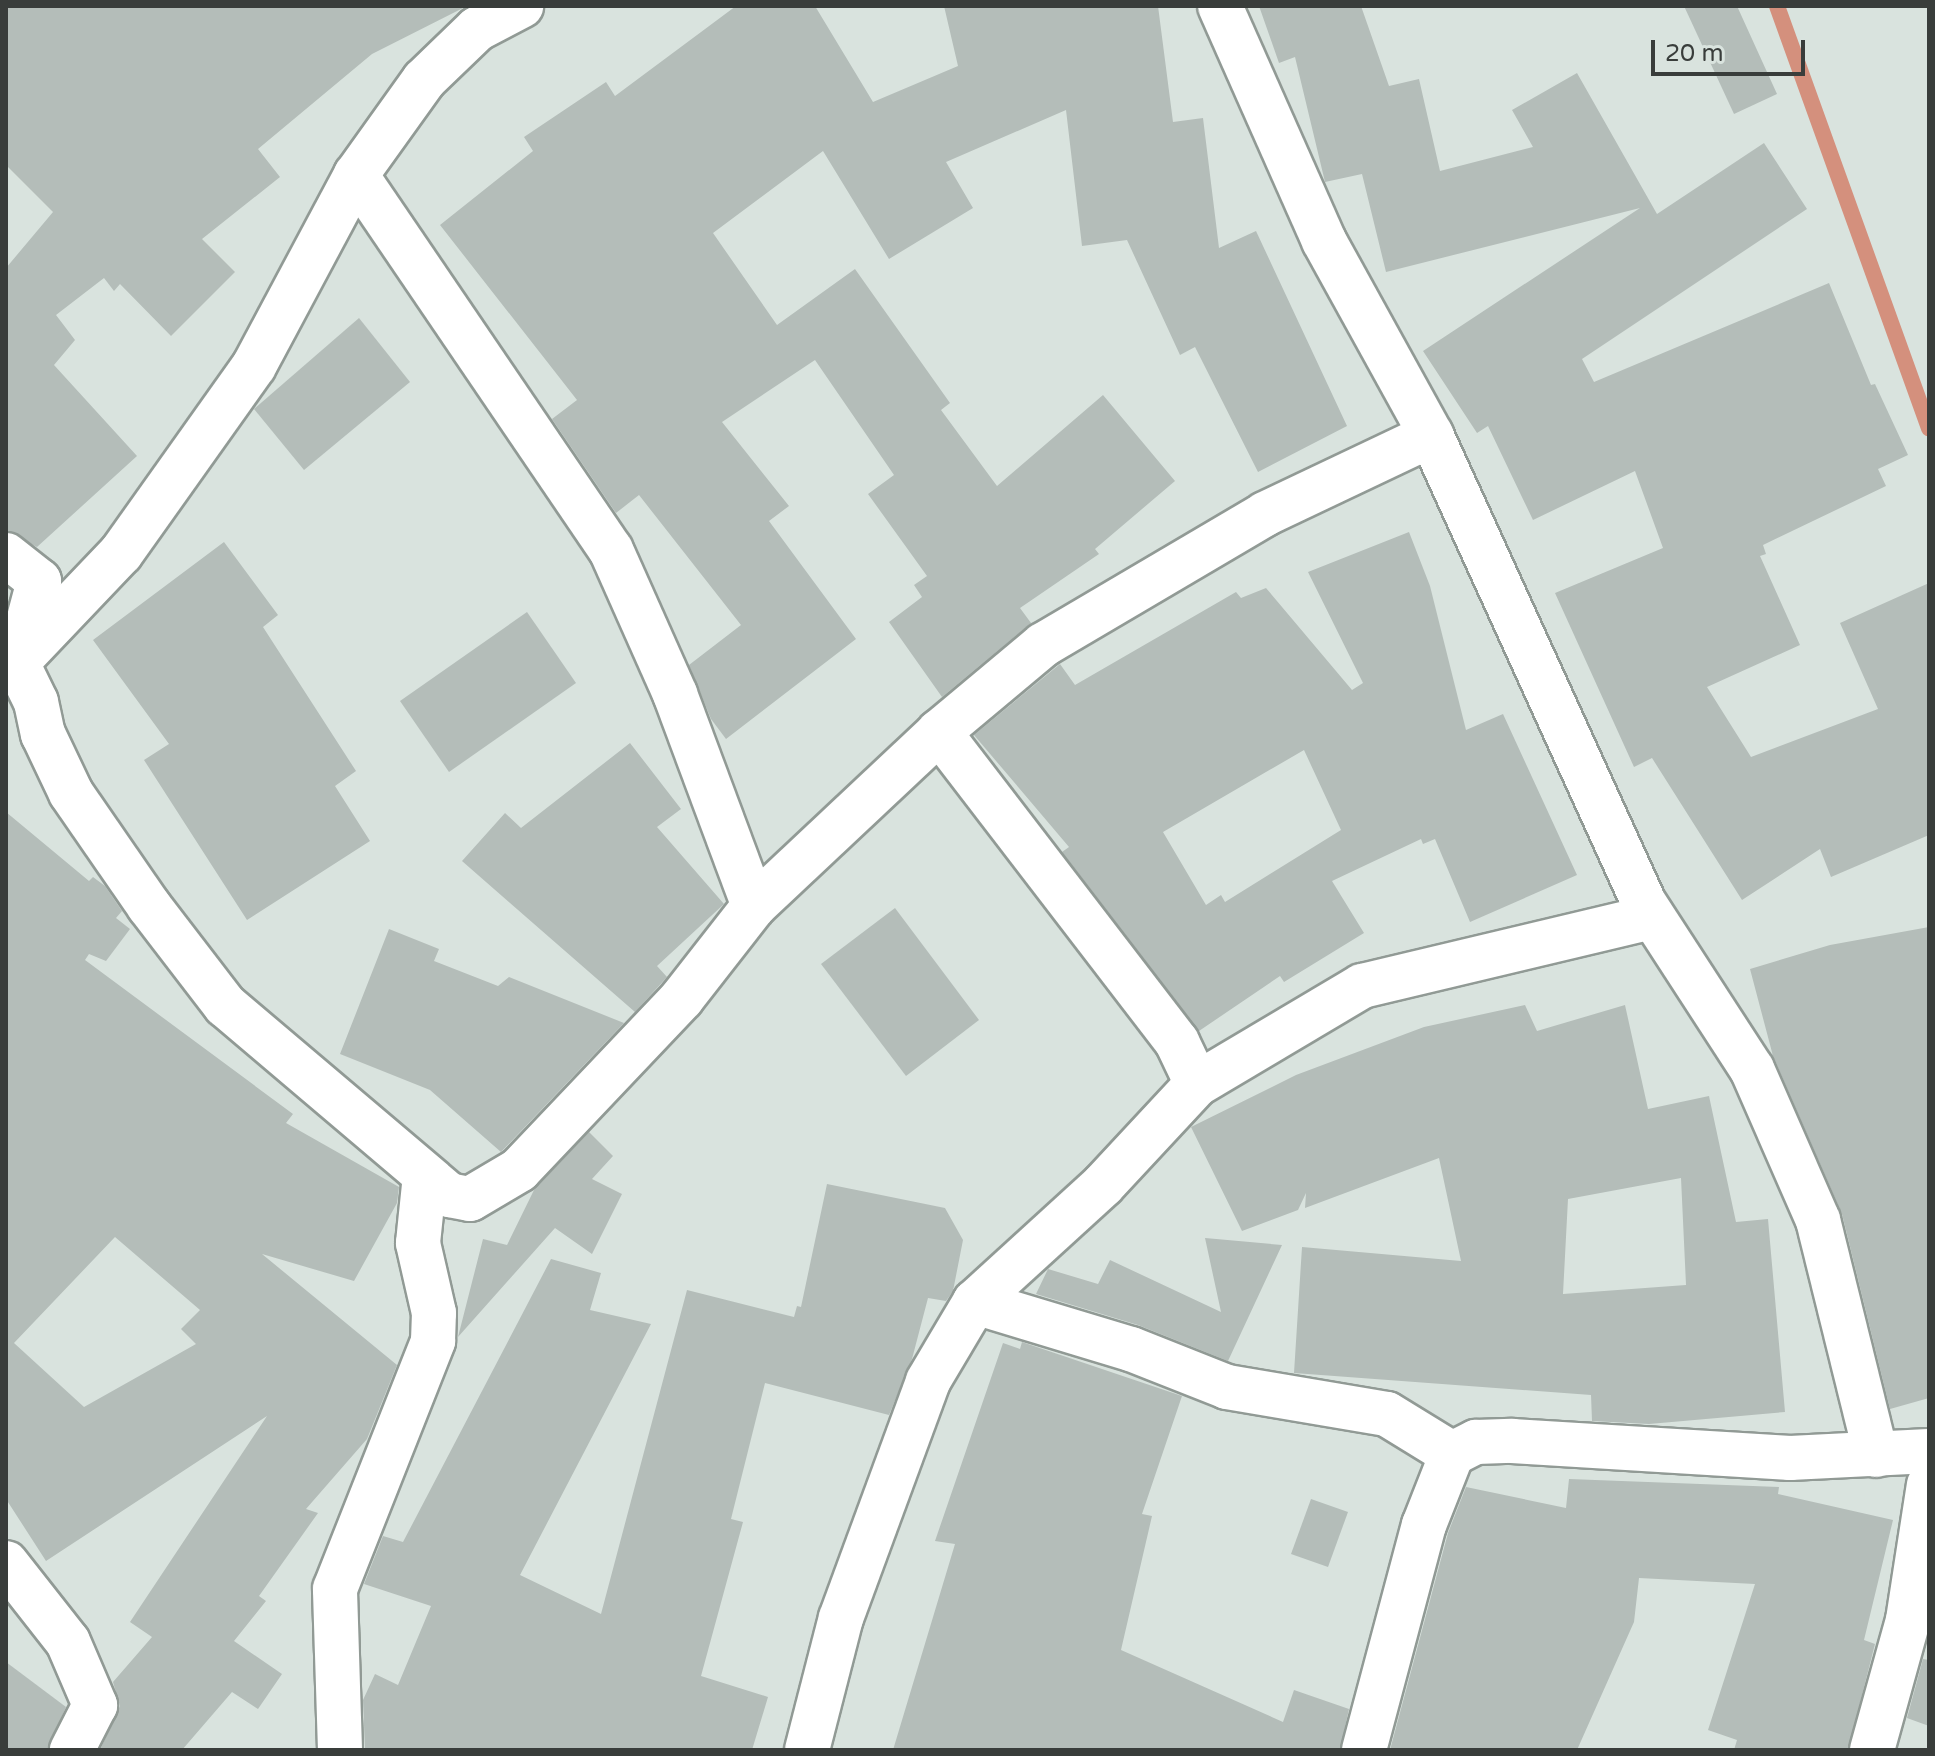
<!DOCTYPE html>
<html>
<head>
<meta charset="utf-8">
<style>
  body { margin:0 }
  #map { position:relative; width:1935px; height:1756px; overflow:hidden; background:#d9e3de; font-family:"Varela Round",sans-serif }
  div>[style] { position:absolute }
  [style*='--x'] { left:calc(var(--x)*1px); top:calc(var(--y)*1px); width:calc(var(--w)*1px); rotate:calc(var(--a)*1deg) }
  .stream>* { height:16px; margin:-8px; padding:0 8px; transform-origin:8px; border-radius:8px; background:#d4907d }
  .building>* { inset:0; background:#b4bdb9 }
  .roads { filter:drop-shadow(2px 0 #919a95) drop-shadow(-2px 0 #919a95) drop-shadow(0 2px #919a95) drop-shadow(0 -2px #919a95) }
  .street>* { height:44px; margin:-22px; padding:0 22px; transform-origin:22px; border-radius:22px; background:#fff }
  span { translate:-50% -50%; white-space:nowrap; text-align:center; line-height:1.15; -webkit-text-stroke:8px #d9e3de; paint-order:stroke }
  .frame { position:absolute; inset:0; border:8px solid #393d3b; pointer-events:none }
  .scale { position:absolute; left:1651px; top:40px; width:154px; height:36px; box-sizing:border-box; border:4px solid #393d3b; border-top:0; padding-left:10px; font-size:24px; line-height:28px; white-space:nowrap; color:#393d3b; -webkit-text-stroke:6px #d9e3de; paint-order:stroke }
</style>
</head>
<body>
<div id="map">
  <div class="stream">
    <div style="--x:1777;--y:6;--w:449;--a:70.2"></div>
  </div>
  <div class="building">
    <div style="clip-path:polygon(6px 6px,467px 6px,372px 54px,258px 149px,280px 177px,202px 239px,235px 272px,171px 336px,120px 284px,114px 291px,104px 278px,56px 315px,75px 340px,54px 365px,137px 456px,37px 547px,6px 531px,6px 268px,53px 212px,6px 165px)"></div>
    <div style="clip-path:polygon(736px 6px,815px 6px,873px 102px,958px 66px,944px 6px,1158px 6px,1173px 122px,1203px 118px,1219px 248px,1256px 231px,1347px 426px,1258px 472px,1195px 347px,1180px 355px,1127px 240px,1082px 246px,1066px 110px,946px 162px,973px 208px,889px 259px,823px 151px,713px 233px,777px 325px,855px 269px,950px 403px,941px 410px,997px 486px,1103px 395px,1175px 481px,1095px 549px,1099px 554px,1020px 608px,1031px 623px,942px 697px,889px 622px,922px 597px,914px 585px,927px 576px,868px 494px,894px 475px,815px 360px,722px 422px,789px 506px,769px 521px,856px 639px,726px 739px,711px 719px,689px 665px,741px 625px,639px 495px,616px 513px,552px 419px,577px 400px,440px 225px,533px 151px,524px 137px,606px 82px,615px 96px)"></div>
    <div style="clip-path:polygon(1259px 6px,1361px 6px,1389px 86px,1419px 79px,1440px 171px,1533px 147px,1512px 110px,1577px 73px,1657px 214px,1764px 143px,1807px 209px,1582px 359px,1594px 382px,1829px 283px,1871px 385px,1875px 384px,1908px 455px,1878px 469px,1886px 486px,1763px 545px,1766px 554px,1760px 556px,1800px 645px,1707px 687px,1751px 757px,1878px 709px,1840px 623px,1929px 583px,1929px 835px,1831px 877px,1820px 849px,1742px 900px,1652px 758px,1634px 767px,1555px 593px,1663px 548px,1635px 471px,1533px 520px,1488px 426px,1477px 433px,1423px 351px,1640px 208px,1386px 272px,1362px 174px,1325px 182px,1295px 57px,1279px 63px)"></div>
    <div style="clip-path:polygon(1684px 6px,1737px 6px,1777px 94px,1734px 114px)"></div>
    <div style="clip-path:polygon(359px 318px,410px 382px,304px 470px,254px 409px)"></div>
    <div style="clip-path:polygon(evenodd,1409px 532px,1430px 586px,1466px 730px,1503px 714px,1577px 875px,1470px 922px,1435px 839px,1423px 844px,1421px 839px,1332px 881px,1364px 933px,1284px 982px,1280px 976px,1199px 1031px,1062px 852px,1069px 847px,974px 735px,1060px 664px,1075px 685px,1236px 592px,1241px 598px,1266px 588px,1352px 690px,1363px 683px,1308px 572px,1409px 532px,1304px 750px,1341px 830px,1225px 902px,1221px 895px,1206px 905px,1163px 832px,1304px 750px)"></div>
    <div style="clip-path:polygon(224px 542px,278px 615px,263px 627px,356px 771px,335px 786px,370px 841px,247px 920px,144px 760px,169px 744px,93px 640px)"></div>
    <div style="clip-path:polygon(527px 612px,576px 683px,449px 772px,400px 701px)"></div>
    <div style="clip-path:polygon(630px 743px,681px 809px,657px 827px,724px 904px,657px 966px,667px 977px,635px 1012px,462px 861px,505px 813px,521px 828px)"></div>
    <div style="clip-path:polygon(evenodd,6px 812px,89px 881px,93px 877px,105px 886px,122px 911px,116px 918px,130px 929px,106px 961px,89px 954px,85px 960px,293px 1114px,286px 1123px,399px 1187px,397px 1203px,354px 1281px,262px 1254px,397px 1365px,367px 1439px,306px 1509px,318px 1513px,259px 1596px,266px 1601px,234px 1641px,282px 1674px,258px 1709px,232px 1692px,182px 1750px,100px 1750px,120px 1706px,113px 1682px,152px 1637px,130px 1622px,267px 1416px,46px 1561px,6px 1499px,6px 812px,115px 1237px,200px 1310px,181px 1329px,196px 1344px,84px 1407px,14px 1343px,115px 1237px)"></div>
    <div style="clip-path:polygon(895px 908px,979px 1020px,906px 1076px,821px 964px)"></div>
    <div style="clip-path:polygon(1929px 927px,1929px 1398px,1890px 1409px,1842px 1214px,1773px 1056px,1750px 969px,1830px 945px)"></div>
    <div style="clip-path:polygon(389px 929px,439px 949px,434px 961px,498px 986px,509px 977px,624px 1023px,501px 1152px,430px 1090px,340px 1054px)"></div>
    <div style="clip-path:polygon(evenodd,1525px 1005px,1537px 1031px,1625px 1005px,1648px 1109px,1709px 1096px,1736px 1222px,1768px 1219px,1785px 1412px,1649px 1424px,1592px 1421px,1591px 1395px,1294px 1373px,1302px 1247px,1461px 1261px,1439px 1158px,1305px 1208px,1306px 1193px,1298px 1210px,1242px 1231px,1191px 1127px,1296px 1075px,1424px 1027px,1525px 1005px,1681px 1178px,1686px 1285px,1563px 1294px,1568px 1199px,1681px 1178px)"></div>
    <div style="clip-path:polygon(589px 1132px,613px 1156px,592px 1179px,622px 1194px,592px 1254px,555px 1228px,458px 1337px,483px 1239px,507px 1245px,534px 1190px)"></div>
    <div style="clip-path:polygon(827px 1184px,945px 1208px,963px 1240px,953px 1291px,946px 1301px,928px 1298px,912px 1359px,889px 1415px,765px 1383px,731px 1519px,743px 1522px,701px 1676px,768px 1697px,752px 1750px,365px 1750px,363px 1700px,375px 1674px,398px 1685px,431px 1606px,364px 1584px,383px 1536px,403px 1542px,551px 1259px,601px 1273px,590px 1310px,651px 1324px,520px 1575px,601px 1614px,687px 1290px,794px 1317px,797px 1306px,801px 1307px)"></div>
    <div style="clip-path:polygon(1205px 1238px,1282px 1245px,1228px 1361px,1138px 1325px,1036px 1294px,1048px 1269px,1098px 1284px,1110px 1260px,1221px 1312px)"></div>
    <div style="clip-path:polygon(1022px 1342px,1182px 1396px,1142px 1514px,1152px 1516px,1121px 1650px,1283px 1722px,1294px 1690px,1349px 1709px,1340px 1750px,893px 1750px,955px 1544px,935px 1541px,1003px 1343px,1020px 1349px)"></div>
    <div style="clip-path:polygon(1569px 1479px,1779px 1487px,1778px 1494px,1893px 1520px,1864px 1640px,1875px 1644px,1848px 1750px,1734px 1750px,1737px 1740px,1708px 1730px,1755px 1584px,1639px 1578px,1634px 1622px,1577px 1750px,1390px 1750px,1448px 1533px,1466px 1487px,1566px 1508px)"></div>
    <div style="clip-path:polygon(1311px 1499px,1348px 1512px,1328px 1567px,1291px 1554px)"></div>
    <div style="clip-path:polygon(1923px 1659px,1929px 1660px,1929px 1726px,1907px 1718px)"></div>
    <div style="clip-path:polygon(6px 1662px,66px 1707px,47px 1750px,6px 1750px)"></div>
  </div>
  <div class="roads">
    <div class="street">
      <div style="--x:1220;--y:6;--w:257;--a:66.1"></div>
      <div style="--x:1324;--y:241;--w:222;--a:61.1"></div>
      <div style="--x:1431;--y:435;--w:514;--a:65.53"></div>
      <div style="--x:1644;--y:903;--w:198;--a:57"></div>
      <div style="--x:1752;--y:1069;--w:165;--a:66.4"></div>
      <div style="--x:1818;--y:1220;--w:242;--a:76.1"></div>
      <div style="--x:356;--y:175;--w:453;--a:55.8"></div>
      <div style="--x:611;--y:550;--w:158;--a:66"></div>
      <div style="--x:675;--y:694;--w:226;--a:69.6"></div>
      <div style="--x:6;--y:555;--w:42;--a:38.2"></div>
      <div style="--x:39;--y:581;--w:85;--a:105"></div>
      <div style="--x:17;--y:663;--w:43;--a:64"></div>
      <div style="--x:36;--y:702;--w:33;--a:78"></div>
      <div style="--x:43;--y:734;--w:65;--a:64.6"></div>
      <div style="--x:71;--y:793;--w:137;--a:55.4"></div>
      <div style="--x:149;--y:906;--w:125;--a:52.5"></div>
      <div style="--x:225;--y:1005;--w:294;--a:40.3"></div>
      <div style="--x:449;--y:1195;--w:21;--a:11"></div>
      <div style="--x:470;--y:1199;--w:57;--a:-30.6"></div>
      <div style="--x:519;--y:1170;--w:237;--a:-46.5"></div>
      <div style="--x:682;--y:998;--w:117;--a:-52"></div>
      <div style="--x:754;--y:906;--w:254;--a:-43.2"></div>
      <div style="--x:939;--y:732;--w:136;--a:-39.9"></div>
      <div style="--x:1043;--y:645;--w:258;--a:-30.5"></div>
      <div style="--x:1265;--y:514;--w:184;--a:-25.4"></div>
      <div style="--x:19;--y:660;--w:148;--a:-46.4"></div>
      <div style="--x:121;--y:553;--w:229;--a:-54.6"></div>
      <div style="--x:254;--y:366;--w:217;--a:-61.9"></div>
      <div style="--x:356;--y:175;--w:117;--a:-54.4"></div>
      <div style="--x:424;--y:80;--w:74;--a:-43.9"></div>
      <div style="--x:477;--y:29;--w:50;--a:-27.6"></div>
      <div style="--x:1197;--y:1084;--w:192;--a:-30.7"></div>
      <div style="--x:1362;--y:986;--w:298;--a:-13.4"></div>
      <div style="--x:975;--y:1302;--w:163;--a:16.8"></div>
      <div style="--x:1131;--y:1349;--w:103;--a:21.6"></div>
      <div style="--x:1227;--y:1387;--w:162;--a:9.6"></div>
      <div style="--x:1387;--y:1414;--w:76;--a:31.6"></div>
      <div style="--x:6;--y:1563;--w:100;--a:51.9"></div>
      <div style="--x:68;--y:1642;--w:69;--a:66.8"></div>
      <div style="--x:95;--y:1705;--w:51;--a:117.1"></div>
      <div style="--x:340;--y:1750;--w:161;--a:-91.8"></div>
      <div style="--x:335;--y:1589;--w:267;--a:-68.4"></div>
      <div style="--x:433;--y:1341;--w:28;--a:-88"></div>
      <div style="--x:434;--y:1313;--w:72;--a:-102.9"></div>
      <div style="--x:418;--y:1243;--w:68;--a:-84.1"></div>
      <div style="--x:807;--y:1750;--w:136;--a:-75.6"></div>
      <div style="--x:841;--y:1618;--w:252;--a:-69.8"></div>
      <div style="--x:928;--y:1381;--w:92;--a:-59.3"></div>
      <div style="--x:975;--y:1302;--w:173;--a:-42.4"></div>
      <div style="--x:1103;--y:1185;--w:138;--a:-47.1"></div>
      <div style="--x:1197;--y:1084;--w:47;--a:-115.5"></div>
      <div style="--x:1177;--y:1042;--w:391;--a:-127.5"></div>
      <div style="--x:1364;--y:1750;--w:233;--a:-75.1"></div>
      <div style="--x:1424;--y:1525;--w:76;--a:-68.5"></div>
      <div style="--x:1452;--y:1454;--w:27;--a:-27"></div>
      <div style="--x:1476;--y:1442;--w:36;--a:-2"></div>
      <div style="--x:1512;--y:1441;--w:279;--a:3.5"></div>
      <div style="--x:1790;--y:1458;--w:139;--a:-2.9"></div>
      <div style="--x:1872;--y:1750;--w:135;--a:-74.5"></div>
      <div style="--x:1908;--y:1620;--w:137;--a:-81.2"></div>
    </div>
  </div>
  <div class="frame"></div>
  <div class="scale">20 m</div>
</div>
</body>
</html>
